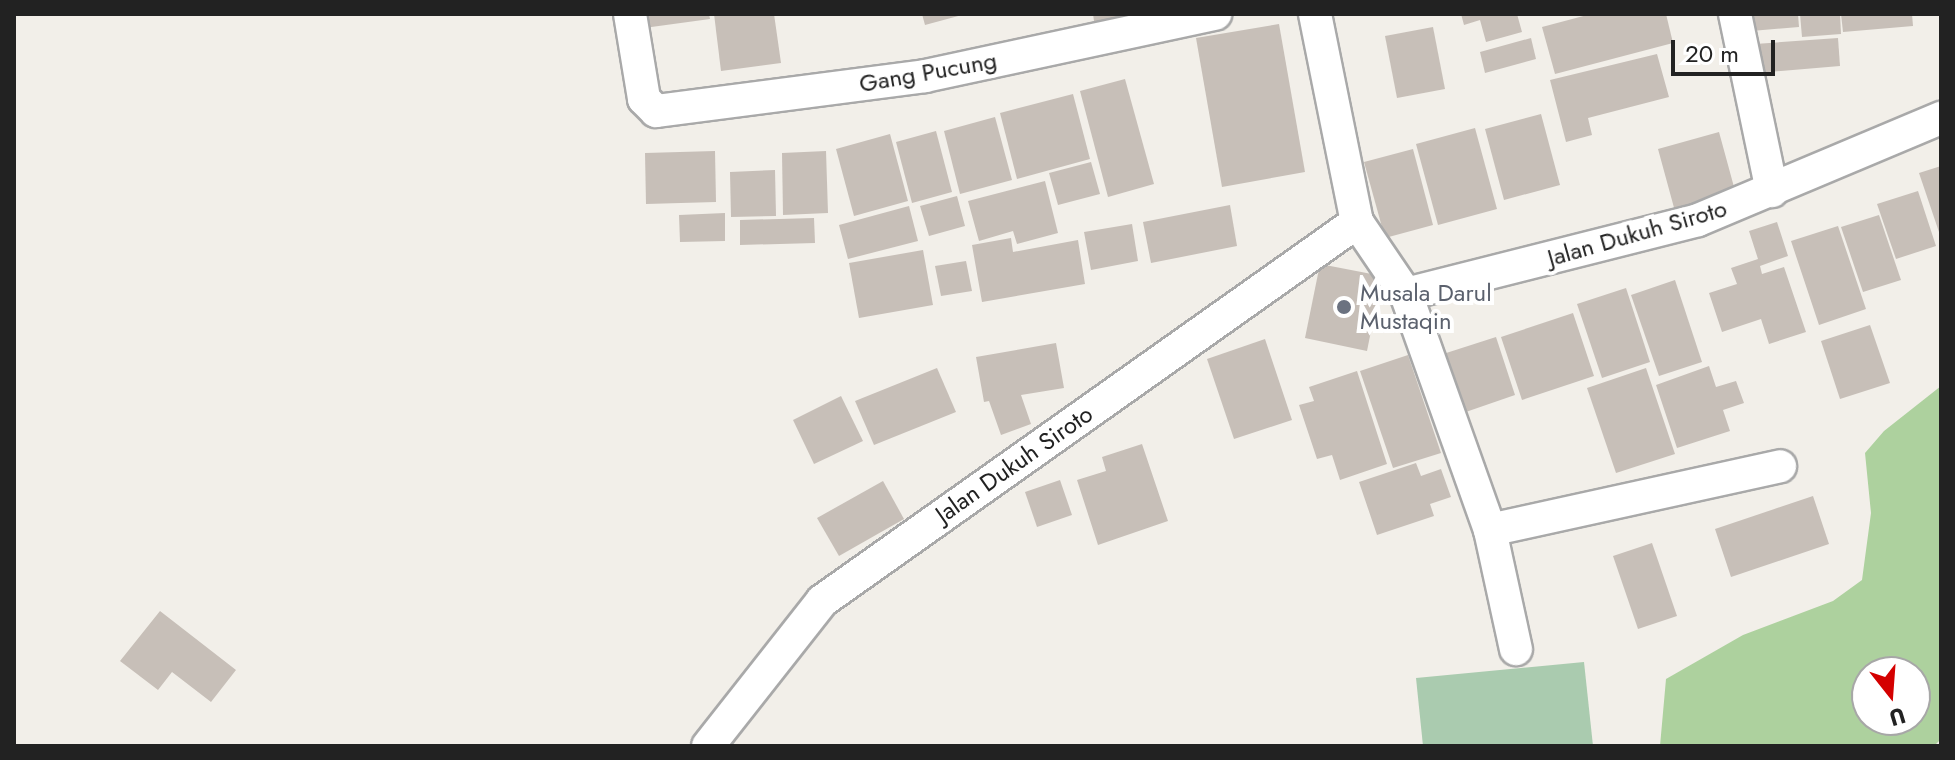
<!DOCTYPE html>
<html>
<head>
<meta charset="utf-8">
<style>
  body { margin:0 }
  #map { position:relative; width:1955px; height:760px; overflow:hidden; background:#f2efe9; font-family:Jost,sans-serif }
  div>[style] { position:absolute }
  [style*='--x'] { left:calc(var(--x)*1px); top:calc(var(--y)*1px); width:calc(var(--w)*1px); rotate:calc(var(--a)*1deg) }
  .forest>* { inset:0; background:#add19e }
  .cemetery>* { inset:0; background:#aacbaf }
  .building>* { inset:0; background:#c7bfb8 }
  .roads { filter:drop-shadow(2px 0 #a9a9a9) drop-shadow(-2px 0 #a9a9a9) drop-shadow(0 2px #a9a9a9) drop-shadow(0 -2px #a9a9a9) }
  .street>* { height:32px; margin:-16px; padding:0 16px; transform-origin:16px; border-radius:16px; background:#fff }
  .dots>* { width:22px; height:22px; translate:-50% -50%; box-sizing:border-box; border:4px solid #fff; border-radius:50% }
  span { translate:-50% -50%; white-space:nowrap; text-align:center; line-height:1.15; -webkit-text-stroke:8px #fff; paint-order:stroke }
  .street-label { font-size:24px; color:#222 }
  .worship-label { font-size:24px; color:#5b616d }
  .left { translate:0 -50%; text-align:left }
  .frame { position:absolute; inset:0; border:16px solid #222; pointer-events:none }
  .north { position:absolute; left:1851px; top:656px; width:80px; height:80px; box-sizing:border-box; background:#fff; border:2px solid #a7a7a7; border-radius:50%; rotate:163deg; font-size:22px; font-weight:700; line-height:32px; text-align:center; color:#222 }
  .north::after { content:''; display:block; margin:auto; width:28px; height:36px; background:#d40000; clip-path:polygon(50% 0,100% 100%,50% 72%,0 100%) }
  .scale { position:absolute; left:1671px; top:40px; width:104px; height:36px; box-sizing:border-box; border:4px solid #222; border-top:0; padding-left:10px; font-size:24px; line-height:28px; white-space:nowrap; color:#222; -webkit-text-stroke:6px #fff; paint-order:stroke }
</style>
</head>
<body>
<div id="map">
  <div class="forest">
    <div style="clip-path:polygon(evenodd,1941px 386px,1941px 739px,1934px 746px,1660px 746px,1666px 679px,1743px 635px,1833px 601px,1862px 580px,1871px 513px,1865px 453px,1884px 431px,1941px 386px,1867px 672px,1915px 672px,1915px 720px,1867px 720px,1867px 672px)"></div>
  </div>
  <div class="cemetery">
    <div style="clip-path:polygon(1584px 662px,1593px 746px,1423px 746px,1416px 678px)"></div>
  </div>
  <div class="building">
    <div style="clip-path:polygon(643px 14px,709px 14px,710px 19px,644px 28px)"></div>
    <div style="clip-path:polygon(714px 14px,774px 14px,781px 63px,721px 71px)"></div>
    <div style="clip-path:polygon(922px 14px,962px 14px,962px 15px,925px 25px)"></div>
    <div style="clip-path:polygon(1093px 14px,1182px 14px,1095px 28px)"></div>
    <div style="clip-path:polygon(1461px 14px,1517px 14px,1522px 32px,1486px 42px,1480px 20px,1464px 25px)"></div>
    <div style="clip-path:polygon(1591px 14px,1666px 14px,1673px 43px,1555px 74px,1542px 27px)"></div>
    <div style="clip-path:polygon(1738px 14px,1798px 14px,1799px 27px,1740px 32px)"></div>
    <div style="clip-path:polygon(1800px 14px,1840px 14px,1841px 34px,1802px 37px)"></div>
    <div style="clip-path:polygon(1841px 14px,1912px 14px,1913px 26px,1843px 32px)"></div>
    <div style="clip-path:polygon(1279px 24px,1305px 172px,1222px 187px,1196px 38px)"></div>
    <div style="clip-path:polygon(1433px 27px,1445px 89px,1397px 98px,1385px 36px)"></div>
    <div style="clip-path:polygon(1531px 38px,1536px 59px,1485px 73px,1480px 52px)"></div>
    <div style="clip-path:polygon(1838px 38px,1840px 66px,1757px 73px,1755px 44px)"></div>
    <div style="clip-path:polygon(1657px 54px,1669px 97px,1588px 118px,1592px 135px,1566px 142px,1550px 80px)"></div>
    <div style="clip-path:polygon(1125px 79px,1154px 184px,1108px 197px,1080px 91px)"></div>
    <div style="clip-path:polygon(1073px 94px,1090px 159px,1017px 179px,1000px 113px)"></div>
    <div style="clip-path:polygon(1541px 114px,1560px 185px,1504px 200px,1485px 129px)"></div>
    <div style="clip-path:polygon(995px 117px,1012px 180px,960px 194px,944px 131px)"></div>
    <div style="clip-path:polygon(1475px 128px,1497px 209px,1438px 225px,1416px 144px)"></div>
    <div style="clip-path:polygon(936px 131px,952px 192px,912px 203px,896px 142px)"></div>
    <div style="clip-path:polygon(1719px 132px,1737px 198px,1676px 215px,1658px 149px)"></div>
    <div style="clip-path:polygon(890px 134px,908px 201px,854px 216px,836px 149px)"></div>
    <div style="clip-path:polygon(1413px 149px,1433px 225px,1385px 238px,1364px 162px)"></div>
    <div style="clip-path:polygon(715px 151px,716px 202px,646px 204px,645px 153px)"></div>
    <div style="clip-path:polygon(826px 151px,828px 213px,783px 215px,782px 153px)"></div>
    <div style="clip-path:polygon(1091px 162px,1100px 194px,1058px 205px,1049px 173px)"></div>
    <div style="clip-path:polygon(1941px 166px,1941px 235px,1940px 235px,1919px 173px)"></div>
    <div style="clip-path:polygon(775px 170px,776px 216px,731px 217px,730px 172px)"></div>
    <div style="clip-path:polygon(1045px 181px,1058px 233px,1017px 244px,1013px 231px,979px 241px,968px 201px)"></div>
    <div style="clip-path:polygon(1918px 191px,1936px 246px,1896px 259px,1877px 204px)"></div>
    <div style="clip-path:polygon(957px 196px,965px 226px,929px 236px,920px 206px)"></div>
    <div style="clip-path:polygon(1230px 205px,1237px 246px,1151px 263px,1143px 222px)"></div>
    <div style="clip-path:polygon(909px 206px,918px 241px,848px 259px,839px 225px)"></div>
    <div style="clip-path:polygon(725px 213px,725px 241px,680px 242px,679px 215px)"></div>
    <div style="clip-path:polygon(1879px 215px,1901px 280px,1863px 292px,1841px 227px)"></div>
    <div style="clip-path:polygon(814px 218px,815px 243px,740px 245px,740px 220px)"></div>
    <div style="clip-path:polygon(1777px 222px,1788px 256px,1760px 266px,1762px 274px,1784px 267px,1806px 332px,1769px 344px,1761px 319px,1722px 332px,1709px 293px,1737px 284px,1731px 268px,1758px 259px,1749px 231px)"></div>
    <div style="clip-path:polygon(1132px 224px,1138px 261px,1091px 270px,1084px 232px)"></div>
    <div style="clip-path:polygon(1838px 226px,1866px 309px,1819px 325px,1791px 241px)"></div>
    <div style="clip-path:polygon(1011px 238px,1013px 252px,1078px 240px,1085px 284px,982px 302px,972px 245px)"></div>
    <div style="clip-path:polygon(923px 250px,933px 305px,859px 318px,849px 263px)"></div>
    <div style="clip-path:polygon(966px 261px,972px 291px,941px 296px,935px 266px)"></div>
    <div style="clip-path:polygon(1320px 264px,1382px 276px,1367px 351px,1305px 338px)"></div>
    <div style="clip-path:polygon(1675px 280px,1702px 362px,1659px 376px,1631px 295px)"></div>
    <div style="clip-path:polygon(1626px 288px,1650px 362px,1602px 378px,1577px 304px)"></div>
    <div style="clip-path:polygon(1573px 313px,1594px 376px,1522px 400px,1501px 337px)"></div>
    <div style="clip-path:polygon(1870px 325px,1890px 383px,1840px 399px,1821px 341px)"></div>
    <div style="clip-path:polygon(1496px 337px,1515px 395px,1460px 414px,1440px 355px)"></div>
    <div style="clip-path:polygon(1265px 339px,1292px 420px,1234px 439px,1207px 359px)"></div>
    <div style="clip-path:polygon(1056px 343px,1064px 388px,1021px 395px,1031px 424px,1001px 435px,989px 401px,984px 402px,976px 357px)"></div>
    <div style="clip-path:polygon(1408px 355px,1441px 453px,1393px 468px,1360px 371px)"></div>
    <div style="clip-path:polygon(1709px 366px,1716px 387px,1736px 381px,1744px 403px,1723px 410px,1730px 431px,1677px 448px,1656px 385px)"></div>
    <div style="clip-path:polygon(937px 368px,956px 412px,874px 445px,855px 401px)"></div>
    <div style="clip-path:polygon(1646px 368px,1675px 454px,1616px 473px,1587px 388px)"></div>
    <div style="clip-path:polygon(1357px 371px,1387px 464px,1340px 480px,1332px 455px,1317px 459px,1299px 405px,1314px 401px,1309px 387px)"></div>
    <div style="clip-path:polygon(841px 396px,863px 441px,814px 464px,793px 420px)"></div>
    <div style="clip-path:polygon(1142px 444px,1168px 521px,1098px 545px,1077px 480px,1106px 471px,1102px 457px)"></div>
    <div style="clip-path:polygon(1416px 463px,1421px 476px,1441px 469px,1451px 497px,1430px 504px,1434px 516px,1377px 535px,1359px 482px)"></div>
    <div style="clip-path:polygon(1060px 480px,1072px 515px,1037px 527px,1025px 492px)"></div>
    <div style="clip-path:polygon(883px 481px,904px 519px,839px 556px,817px 518px)"></div>
    <div style="clip-path:polygon(1813px 496px,1829px 544px,1731px 577px,1715px 529px)"></div>
    <div style="clip-path:polygon(1652px 543px,1677px 616px,1638px 629px,1613px 556px)"></div>
    <div style="clip-path:polygon(160px 611px,236px 670px,211px 702px,172px 672px,158px 690px,120px 661px)"></div>
  </div>
  <div class="roads">
    <div class="street">
      <div style="--x:630;--y:14;--w:86;--a:80.6"></div>
      <div style="--x:644;--y:99;--w:17;--a:45"></div>
      <div style="--x:656;--y:111;--w:271;--a:-7.4"></div>
      <div style="--x:925;--y:76;--w:297;--a:-12.1"></div>
      <div style="--x:1315;--y:14;--w:212;--a:78.6"></div>
      <div style="--x:1357;--y:222;--w:87;--a:55.8"></div>
      <div style="--x:1406;--y:294;--w:301;--a:-14.2"></div>
      <div style="--x:1698;--y:220;--w:264;--a:-22.8"></div>
      <div style="--x:1735;--y:14;--w:181;--a:78.2"></div>
      <div style="--x:1406;--y:294;--w:251;--a:70.4"></div>
      <div style="--x:1490;--y:530;--w:122;--a:77.7"></div>
      <div style="--x:1490;--y:530;--w:297;--a:-12.4"></div>
      <div style="--x:708;--y:746;--w:184;--a:-51.8"></div>
      <div style="--x:822;--y:601;--w:656;--a:-35.31"></div>
    </div>
  </div>
  <div class="dots">
    <div style="left:1344px;top:307px;background:#6b7280"></div>
  </div>
  <div class="street-label">
    <span style="left:928px;top:72px;rotate:-10deg">Gang Pucung</span>
    <span style="left:1637px;top:233px;rotate:-16deg">Jalan Dukuh Siroto</span>
    <span style="left:1014px;top:464px;rotate:-35deg">Jalan Dukuh Siroto</span>
  </div>
  <div class="worship-label">
    <span class="left" style="left:1360px;top:307px">Musala Darul<br>Mustaqin</span>
  </div>
  <div class="frame"></div>
  <div class="north">U</div>
  <div class="scale">20 m</div>
</div>
</body>
</html>
